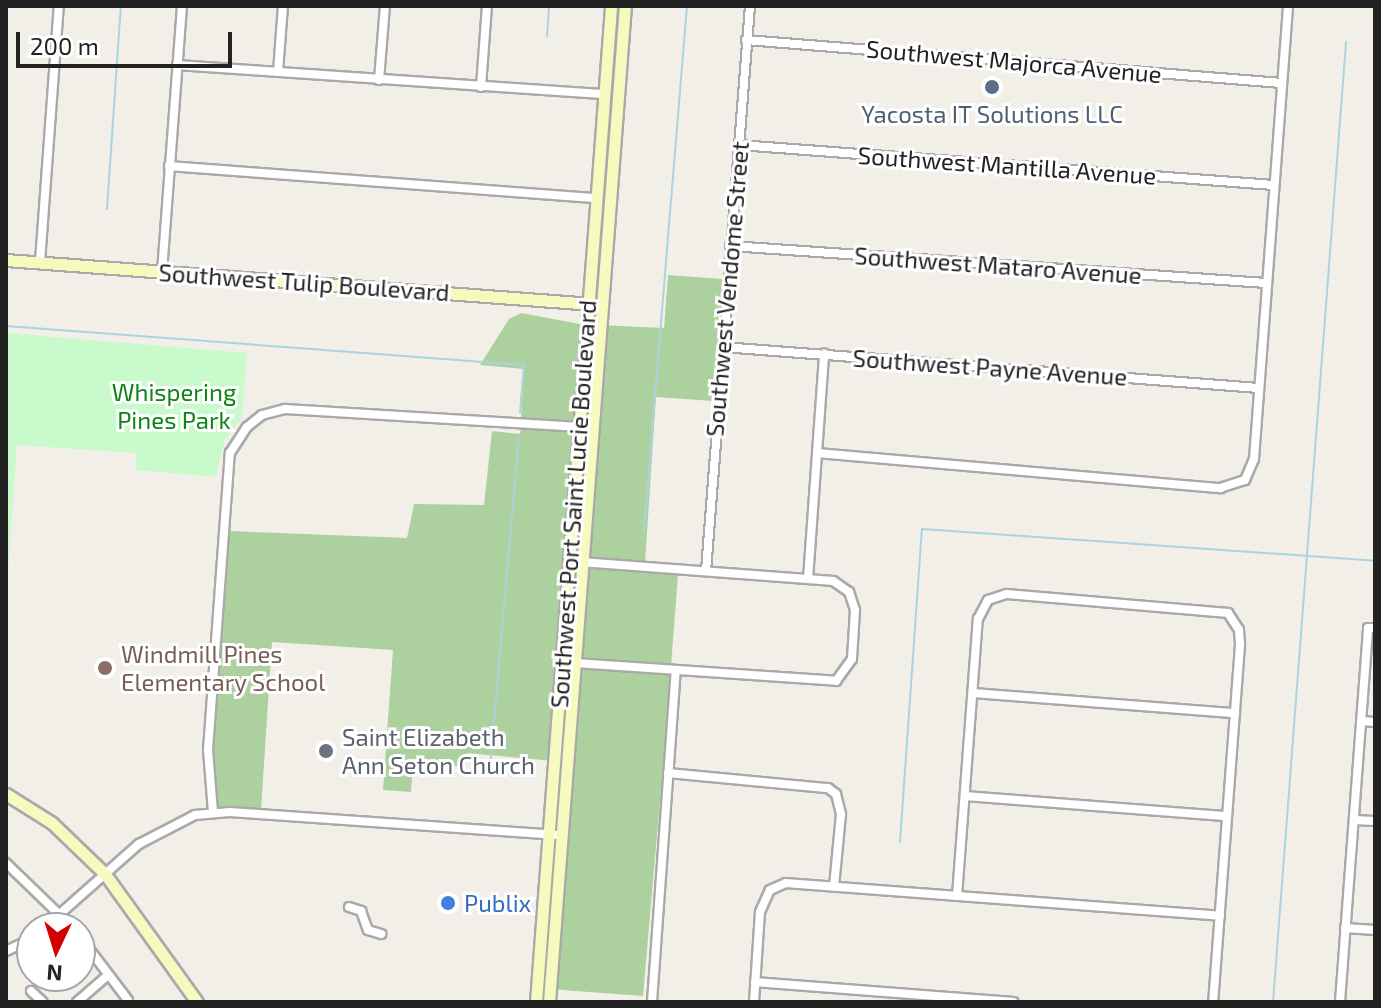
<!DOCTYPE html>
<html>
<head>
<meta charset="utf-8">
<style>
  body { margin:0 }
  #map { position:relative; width:1381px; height:1008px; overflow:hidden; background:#f2efe9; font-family:"Exo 2",sans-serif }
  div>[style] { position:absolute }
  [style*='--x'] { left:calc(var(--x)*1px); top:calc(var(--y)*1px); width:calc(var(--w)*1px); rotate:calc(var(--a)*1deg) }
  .forest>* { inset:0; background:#add19e }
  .park>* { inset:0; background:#c8facc }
  .stream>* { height:2px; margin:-1px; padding:0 1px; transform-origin:1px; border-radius:1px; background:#aad3df }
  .roads { filter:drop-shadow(2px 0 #a9a9a9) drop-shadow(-2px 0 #a9a9a9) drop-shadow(0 2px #a9a9a9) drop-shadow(0 -2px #a9a9a9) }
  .street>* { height:8px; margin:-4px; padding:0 4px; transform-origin:4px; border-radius:4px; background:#fff }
  .secondary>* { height:11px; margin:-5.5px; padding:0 5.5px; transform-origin:5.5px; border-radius:5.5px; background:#f7fabf }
  .dots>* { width:22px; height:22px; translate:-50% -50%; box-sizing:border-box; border:4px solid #fff; border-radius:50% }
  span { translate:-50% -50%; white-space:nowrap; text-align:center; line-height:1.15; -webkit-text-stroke:6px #fff; paint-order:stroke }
  .street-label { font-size:24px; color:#222 }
  .service-label { font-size:24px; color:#4e5e75 }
  .park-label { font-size:24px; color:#0c8416 }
  .education-label { font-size:24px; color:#785e54 }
  .left { translate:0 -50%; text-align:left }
  .worship-label { font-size:24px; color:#5b616d }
  .shop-label { font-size:24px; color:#366cbe }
  .frame { position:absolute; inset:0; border:8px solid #222; pointer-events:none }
  .north { position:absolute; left:16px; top:912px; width:80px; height:80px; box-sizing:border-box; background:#fff; border:2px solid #a7a7a7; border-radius:50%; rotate:184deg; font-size:22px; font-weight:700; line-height:32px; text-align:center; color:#222 }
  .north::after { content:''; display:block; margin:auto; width:28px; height:36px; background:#d40000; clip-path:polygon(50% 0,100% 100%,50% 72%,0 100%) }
  .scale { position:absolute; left:16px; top:32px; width:216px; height:36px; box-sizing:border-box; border:4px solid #222; border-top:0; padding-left:10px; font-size:24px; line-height:28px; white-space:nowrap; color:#222; -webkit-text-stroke:6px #fff; paint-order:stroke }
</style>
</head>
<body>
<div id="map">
  <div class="forest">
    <div style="clip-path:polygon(668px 275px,723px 279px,713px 401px,656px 397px,645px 563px,580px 559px,598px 325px,664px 328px)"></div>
    <div style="clip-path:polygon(521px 313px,585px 325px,583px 424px,521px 419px,524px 369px,480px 365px,509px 319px)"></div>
    <div style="clip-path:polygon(521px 428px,582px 432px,553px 761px,467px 753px,465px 767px,413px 763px,411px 792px,383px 790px,393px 650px,272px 642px,261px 810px,217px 808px,212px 751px,228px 531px,407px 538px,414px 504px,484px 505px,492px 431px,520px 434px)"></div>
    <div style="clip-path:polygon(580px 567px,678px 574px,671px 666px,573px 658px)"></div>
    <div style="clip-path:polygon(572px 667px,671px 674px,643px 996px,549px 989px)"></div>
  </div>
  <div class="park">
    <div style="clip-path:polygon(6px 333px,247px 353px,242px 418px,225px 438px,216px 477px,136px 470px,136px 453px,17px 445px,6px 600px)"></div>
  </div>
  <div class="stream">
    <div style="--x:547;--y:36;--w:30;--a:-86"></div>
    <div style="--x:107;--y:209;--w:203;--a:-86.1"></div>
    <div style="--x:6;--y:326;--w:519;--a:4.31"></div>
    <div style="--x:524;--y:365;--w:48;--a:94.8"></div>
    <div style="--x:644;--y:530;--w:526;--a:-85.31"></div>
    <div style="--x:490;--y:767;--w:331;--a:-85"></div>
    <div style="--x:900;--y:842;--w:314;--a:-86"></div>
    <div style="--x:922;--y:529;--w:454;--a:4"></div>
    <div style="--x:1273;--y:1002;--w:963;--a:-85.65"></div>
  </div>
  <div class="roads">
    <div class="street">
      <div style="--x:746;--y:40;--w:538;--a:4.59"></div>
      <div style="--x:177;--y:65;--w:429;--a:3.9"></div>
      <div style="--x:278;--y:72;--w:66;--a:-85.7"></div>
      <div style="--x:379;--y:80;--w:74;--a:-85.4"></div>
      <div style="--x:481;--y:87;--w:81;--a:-85.8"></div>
      <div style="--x:739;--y:145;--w:536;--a:4.28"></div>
      <div style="--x:169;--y:166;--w:428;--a:4.3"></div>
      <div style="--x:730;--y:246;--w:537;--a:3.95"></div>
      <div style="--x:40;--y:262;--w:257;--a:-85.8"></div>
      <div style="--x:162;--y:272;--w:267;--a:-85.7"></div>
      <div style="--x:722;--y:347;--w:538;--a:4.37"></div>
      <div style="--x:817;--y:453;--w:405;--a:5"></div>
      <div style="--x:1220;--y:488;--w:26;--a:-18"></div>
      <div style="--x:1245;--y:480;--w:23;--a:-67"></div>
      <div style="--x:1254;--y:459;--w:454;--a:-85.7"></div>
      <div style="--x:706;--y:571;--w:567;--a:-85.55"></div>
      <div style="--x:808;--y:579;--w:226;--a:-85.9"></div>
      <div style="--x:575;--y:663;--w:262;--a:3.9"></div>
      <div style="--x:836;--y:681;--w:27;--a:-54"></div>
      <div style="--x:852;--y:659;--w:49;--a:-86.5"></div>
      <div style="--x:855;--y:610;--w:19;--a:-108"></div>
      <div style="--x:849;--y:592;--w:19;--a:-145"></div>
      <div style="--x:833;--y:581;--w:256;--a:-175.7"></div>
      <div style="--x:973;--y:693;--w:263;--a:4.4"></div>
      <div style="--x:1361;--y:721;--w:14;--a:4"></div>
      <div style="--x:668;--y:773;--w:161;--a:5.4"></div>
      <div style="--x:828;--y:788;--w:10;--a:37"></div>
      <div style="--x:836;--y:794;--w:21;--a:76"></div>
      <div style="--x:841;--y:814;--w:73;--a:95.5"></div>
      <div style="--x:965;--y:796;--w:263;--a:4.4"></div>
      <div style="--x:213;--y:812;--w:62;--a:-94.6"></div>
      <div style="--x:208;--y:750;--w:298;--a:-85.8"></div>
      <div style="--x:230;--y:453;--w:31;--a:-57"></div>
      <div style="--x:247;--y:427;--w:19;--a:-39"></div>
      <div style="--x:262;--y:415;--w:24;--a:-15"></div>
      <div style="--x:285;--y:409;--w:296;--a:3.5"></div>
      <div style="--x:1354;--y:820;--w:21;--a:3"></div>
      <div style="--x:6;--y:863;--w:93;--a:44.1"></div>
      <div style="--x:957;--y:896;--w:278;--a:-85.7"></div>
      <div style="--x:978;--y:619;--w:21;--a:-62"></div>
      <div style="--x:988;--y:600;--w:20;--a:-18"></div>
      <div style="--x:1007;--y:594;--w:222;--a:4.9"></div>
      <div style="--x:1228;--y:613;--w:20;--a:57"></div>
      <div style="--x:1239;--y:630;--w:15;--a:86"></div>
      <div style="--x:1240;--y:645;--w:358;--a:94.3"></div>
      <div style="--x:349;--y:907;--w:13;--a:18"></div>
      <div style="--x:361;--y:911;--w:20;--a:70"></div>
      <div style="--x:368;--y:930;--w:14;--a:17"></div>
      <div style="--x:44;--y:928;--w:127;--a:-41.5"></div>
      <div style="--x:139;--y:844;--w:63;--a:-27.4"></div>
      <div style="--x:195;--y:815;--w:35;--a:-5"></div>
      <div style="--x:230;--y:812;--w:332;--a:4"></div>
      <div style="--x:1345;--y:928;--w:30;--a:4"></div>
      <div style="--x:80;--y:937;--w:79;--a:52.7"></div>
      <div style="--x:6;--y:951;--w:29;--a:-25"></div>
      <div style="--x:755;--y:982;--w:259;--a:4.4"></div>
      <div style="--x:31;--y:991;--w:16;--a:43"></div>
      <div style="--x:77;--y:1002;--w:40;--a:-41"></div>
      <div style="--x:652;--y:1002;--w:332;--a:-85.9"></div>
      <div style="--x:754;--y:1002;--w:90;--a:-86.2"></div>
      <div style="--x:760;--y:912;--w:24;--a:-66"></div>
      <div style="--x:770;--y:890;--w:17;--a:-24"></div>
      <div style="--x:786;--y:883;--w:435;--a:4.3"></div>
      <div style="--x:1340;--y:1002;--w:375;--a:-85.7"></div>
      <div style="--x:1368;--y:628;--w:7;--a:0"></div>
    </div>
    <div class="secondary">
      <div style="--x:6;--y:260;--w:589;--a:4.29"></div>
      <div style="--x:6;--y:794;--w:54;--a:32.2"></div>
      <div style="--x:52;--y:823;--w:74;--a:43.9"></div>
      <div style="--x:105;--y:874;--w:158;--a:54.3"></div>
      <div style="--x:536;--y:1002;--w:999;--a:-85.69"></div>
      <div style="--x:549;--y:1002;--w:999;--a:-85.64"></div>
    </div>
  </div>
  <div class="dots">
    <div style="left:992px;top:87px;background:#5c6f8a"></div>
    <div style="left:105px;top:668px;background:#8d6e63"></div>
    <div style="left:326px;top:751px;background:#6b7280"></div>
    <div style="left:448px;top:903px;background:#3f7fe0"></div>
  </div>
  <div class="street-label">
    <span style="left:1014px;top:61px;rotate:5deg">Southwest Majorca Avenue</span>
    <span style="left:1007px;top:165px;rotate:4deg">Southwest Mantilla Avenue</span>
    <span style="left:998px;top:265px;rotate:4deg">Southwest Mataro Avenue</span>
    <span style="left:304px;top:282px;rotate:4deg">Southwest Tulip Boulevard</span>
    <span style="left:727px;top:289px;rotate:-85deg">Southwest Vendome Street</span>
    <span style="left:990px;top:367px;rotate:4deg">Southwest Payne Avenue</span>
    <span style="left:573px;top:504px;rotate:-86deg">Southwest Port Saint Lucie Boulevard</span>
  </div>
  <div class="service-label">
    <span style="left:992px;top:114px">Yacosta IT Solutions LLC</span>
  </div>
  <div class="park-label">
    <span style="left:174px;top:406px">Whispering<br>Pines Park</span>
  </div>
  <div class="education-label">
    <span class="left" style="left:121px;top:668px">Windmill Pines<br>Elementary School</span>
  </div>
  <div class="worship-label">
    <span class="left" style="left:342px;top:751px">Saint Elizabeth<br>Ann Seton Church</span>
  </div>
  <div class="shop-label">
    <span class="left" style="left:464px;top:903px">Publix</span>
  </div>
  <div class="frame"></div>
  <div class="north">N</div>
  <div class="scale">200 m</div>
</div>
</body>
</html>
